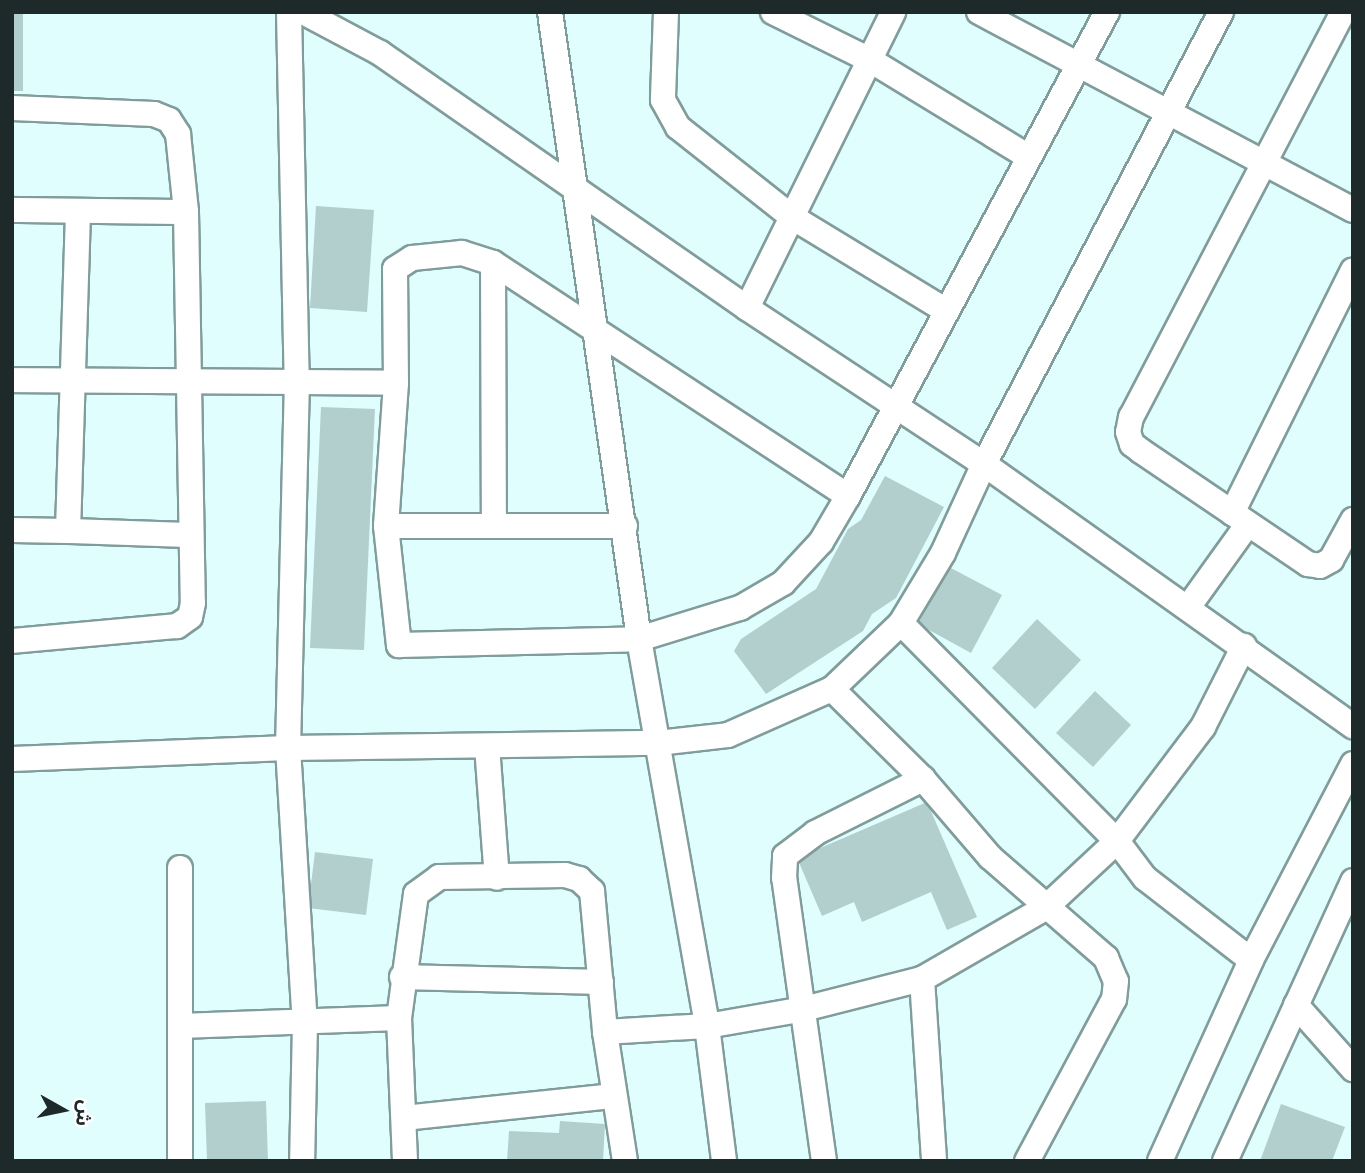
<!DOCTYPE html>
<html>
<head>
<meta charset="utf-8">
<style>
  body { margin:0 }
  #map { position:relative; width:1365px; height:1173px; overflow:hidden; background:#e0fefe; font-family:Georgia,"Noto Sans Arabic",serif }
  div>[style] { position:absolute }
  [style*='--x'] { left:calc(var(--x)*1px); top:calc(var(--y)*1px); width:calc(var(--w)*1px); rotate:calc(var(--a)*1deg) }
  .building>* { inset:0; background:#b2cfce }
  .roads { filter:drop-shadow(2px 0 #809c9b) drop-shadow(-2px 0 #809c9b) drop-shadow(0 2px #809c9b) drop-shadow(0 -2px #809c9b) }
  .street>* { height:24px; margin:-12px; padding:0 12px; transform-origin:12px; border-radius:12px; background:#fff }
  span { translate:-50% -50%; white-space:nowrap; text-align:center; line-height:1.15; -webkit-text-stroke:5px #fff; paint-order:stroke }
  .frame { position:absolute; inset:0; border:14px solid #1e2929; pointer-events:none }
  .north { position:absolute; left:28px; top:1075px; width:70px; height:70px; -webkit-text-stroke:5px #fff; paint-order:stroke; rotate:99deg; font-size:19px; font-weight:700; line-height:28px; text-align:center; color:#1e2929 }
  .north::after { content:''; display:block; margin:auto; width:24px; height:32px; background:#1e2929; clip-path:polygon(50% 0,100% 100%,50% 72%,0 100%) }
</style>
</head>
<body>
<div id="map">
  <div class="building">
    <div style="clip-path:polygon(12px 12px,23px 12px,23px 91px,12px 91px)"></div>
    <div style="clip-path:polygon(316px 206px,374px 210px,367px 312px,310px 308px)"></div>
    <div style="clip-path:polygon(321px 407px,375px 409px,364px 650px,310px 648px)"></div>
    <div style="clip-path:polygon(885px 476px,944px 507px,896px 598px,872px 614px,863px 631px,766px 694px,734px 651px,741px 639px,816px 589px,848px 529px,861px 520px)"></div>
    <div style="clip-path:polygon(949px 567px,1002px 595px,971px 653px,918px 624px)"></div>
    <div style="clip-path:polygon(1037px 619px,1081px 660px,1035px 709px,992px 668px)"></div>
    <div style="clip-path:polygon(1095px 691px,1131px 725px,1093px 767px,1056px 733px)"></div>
    <div style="clip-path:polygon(927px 802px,977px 917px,947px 930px,931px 892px,862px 922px,854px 902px,822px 916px,797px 858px)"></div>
    <div style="clip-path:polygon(315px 852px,373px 859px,366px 915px,308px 908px)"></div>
    <div style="clip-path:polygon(266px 1101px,268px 1161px,207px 1161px,205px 1103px)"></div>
    <div style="clip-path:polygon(1281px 1104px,1345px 1127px,1332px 1161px,1260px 1161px)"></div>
    <div style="clip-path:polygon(560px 1121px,605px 1124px,603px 1161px,507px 1161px,509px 1131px,559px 1133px)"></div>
  </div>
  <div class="roads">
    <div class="street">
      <div style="--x:289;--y:12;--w:368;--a:88.8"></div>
      <div style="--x:297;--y:380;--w:368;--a:91.4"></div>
      <div style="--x:288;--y:748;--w:276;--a:86.5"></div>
      <div style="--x:305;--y:1023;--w:138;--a:91.2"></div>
      <div style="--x:303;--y:12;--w:87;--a:28"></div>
      <div style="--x:380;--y:53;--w:447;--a:34.8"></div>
      <div style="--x:747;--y:308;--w:284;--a:33.4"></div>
      <div style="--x:984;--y:464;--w:453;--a:35.4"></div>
      <div style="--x:550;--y:12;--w:633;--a:81.92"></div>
      <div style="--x:639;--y:639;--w:393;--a:80"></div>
      <div style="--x:707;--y:1026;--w:136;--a:82.8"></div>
      <div style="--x:666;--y:12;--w:88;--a:92"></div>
      <div style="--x:663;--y:100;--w:31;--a:61"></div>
      <div style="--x:678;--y:127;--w:145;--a:38.3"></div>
      <div style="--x:792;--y:217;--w:179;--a:31.3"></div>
      <div style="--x:773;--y:12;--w:108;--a:26.3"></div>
      <div style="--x:870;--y:60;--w:186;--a:31.4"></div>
      <div style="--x:979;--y:12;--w:423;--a:27.9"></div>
      <div style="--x:1343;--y:12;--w:457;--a:117.6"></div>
      <div style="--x:1131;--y:417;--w:15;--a:101"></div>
      <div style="--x:1128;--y:432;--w:13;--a:72"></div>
      <div style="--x:1132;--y:444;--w:11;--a:38"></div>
      <div style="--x:1141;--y:451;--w:202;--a:34.1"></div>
      <div style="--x:1308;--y:564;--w:12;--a:9"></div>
      <div style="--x:1320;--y:566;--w:13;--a:-29"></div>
      <div style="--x:1331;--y:560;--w:46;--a:-61.2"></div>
      <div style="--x:12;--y:108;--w:142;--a:2.4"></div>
      <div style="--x:154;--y:114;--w:16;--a:22"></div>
      <div style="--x:169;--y:120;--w:17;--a:57"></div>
      <div style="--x:178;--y:134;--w:78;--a:84.1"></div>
      <div style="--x:186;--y:212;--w:391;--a:89"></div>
      <div style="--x:193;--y:603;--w:14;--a:102"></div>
      <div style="--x:190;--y:617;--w:16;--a:145"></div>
      <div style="--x:177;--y:626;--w:166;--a:174.8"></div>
      <div style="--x:12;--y:210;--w:174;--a:0.7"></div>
      <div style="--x:493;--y:263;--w:263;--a:89.8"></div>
      <div style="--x:747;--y:308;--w:330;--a:-63.7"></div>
      <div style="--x:12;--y:380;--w:384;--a:0.4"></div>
      <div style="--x:848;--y:496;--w:425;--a:-146.7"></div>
      <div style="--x:493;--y:263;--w:33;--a:-162"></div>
      <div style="--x:462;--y:253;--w:50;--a:174.3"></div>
      <div style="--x:412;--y:258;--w:20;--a:147"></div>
      <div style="--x:395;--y:269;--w:114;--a:89.5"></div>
      <div style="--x:396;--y:383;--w:143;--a:94"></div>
      <div style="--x:386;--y:526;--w:120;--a:83.8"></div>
      <div style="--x:399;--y:645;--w:240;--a:-1.4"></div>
      <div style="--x:639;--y:639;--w:106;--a:-17.1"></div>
      <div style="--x:740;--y:608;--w:50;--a:-30.2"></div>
      <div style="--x:783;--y:583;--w:56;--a:-47.2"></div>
      <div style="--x:821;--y:542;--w:53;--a:-59.6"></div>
      <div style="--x:848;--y:496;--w:549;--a:-61.85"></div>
      <div style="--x:1232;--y:513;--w:271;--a:-63.5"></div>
      <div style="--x:386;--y:526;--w:239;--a:0"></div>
      <div style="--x:12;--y:530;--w:56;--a:1"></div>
      <div style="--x:68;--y:531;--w:320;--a:-88.2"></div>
      <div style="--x:68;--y:531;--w:122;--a:1.9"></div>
      <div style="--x:1189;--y:606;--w:101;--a:-54.3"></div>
      <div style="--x:901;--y:623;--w:307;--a:45.3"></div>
      <div style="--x:1117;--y:841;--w:46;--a:52.9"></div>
      <div style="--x:1145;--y:878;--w:134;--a:37.7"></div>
      <div style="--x:832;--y:689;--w:128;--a:44.7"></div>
      <div style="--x:923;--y:779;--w:103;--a:49.3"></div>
      <div style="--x:990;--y:857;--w:154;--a:41"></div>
      <div style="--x:1106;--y:958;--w:25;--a:67"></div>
      <div style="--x:1116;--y:981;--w:18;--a:96"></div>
      <div style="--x:1114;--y:999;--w:184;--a:118.2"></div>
      <div style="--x:487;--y:746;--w:132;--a:85.7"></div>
      <div style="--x:12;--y:759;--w:276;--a:-2.3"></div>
      <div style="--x:288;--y:748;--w:370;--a:-0.8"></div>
      <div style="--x:658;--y:743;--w:70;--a:-6.5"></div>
      <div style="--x:728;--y:735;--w:114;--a:-23.9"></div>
      <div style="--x:832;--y:689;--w:95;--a:-43.7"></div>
      <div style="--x:901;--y:623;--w:82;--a:-59"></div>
      <div style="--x:943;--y:553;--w:98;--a:-65.3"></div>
      <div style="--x:984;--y:464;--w:510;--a:-62.33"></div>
      <div style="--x:180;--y:868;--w:158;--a:90"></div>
      <div style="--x:180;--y:1026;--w:219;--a:-2.1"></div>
      <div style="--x:402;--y:977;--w:199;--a:1.4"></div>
      <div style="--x:922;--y:979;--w:182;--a:86.2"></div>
      <div style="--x:1296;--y:1005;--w:86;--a:48.3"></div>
      <div style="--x:605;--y:1032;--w:102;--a:-3.4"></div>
      <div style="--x:707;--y:1026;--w:98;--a:-9.9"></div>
      <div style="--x:804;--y:1009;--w:122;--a:-14.3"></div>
      <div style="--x:922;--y:979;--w:142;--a:-30"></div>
      <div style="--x:1045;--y:908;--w:98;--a:-42.9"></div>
      <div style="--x:1117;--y:841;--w:143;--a:-53"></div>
      <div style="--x:1203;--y:727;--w:91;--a:-63.2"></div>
      <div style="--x:404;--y:1118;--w:211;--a:-6"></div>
      <div style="--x:180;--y:1161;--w:135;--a:-90"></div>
      <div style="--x:405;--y:1161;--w:143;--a:-92.4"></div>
      <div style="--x:399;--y:1018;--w:125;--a:-82.2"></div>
      <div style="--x:416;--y:894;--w:29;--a:-36"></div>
      <div style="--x:439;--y:877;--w:126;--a:-0.9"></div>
      <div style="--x:565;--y:875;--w:15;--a:16"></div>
      <div style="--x:579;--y:879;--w:18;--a:43"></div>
      <div style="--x:592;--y:891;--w:142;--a:84.7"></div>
      <div style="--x:605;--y:1032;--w:131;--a:81.2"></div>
      <div style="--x:824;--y:1161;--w:286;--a:-98"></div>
      <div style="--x:784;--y:878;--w:22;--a:-87"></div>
      <div style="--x:785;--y:856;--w:38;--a:-37"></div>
      <div style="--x:815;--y:833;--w:121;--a:-26.6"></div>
      <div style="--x:1160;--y:1161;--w:221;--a:-65.6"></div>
      <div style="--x:1251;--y:960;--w:221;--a:-62.5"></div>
      <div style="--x:1225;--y:1161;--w:308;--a:-65.4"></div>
    </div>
  </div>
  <div class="frame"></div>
  <div class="north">ش</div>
</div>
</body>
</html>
